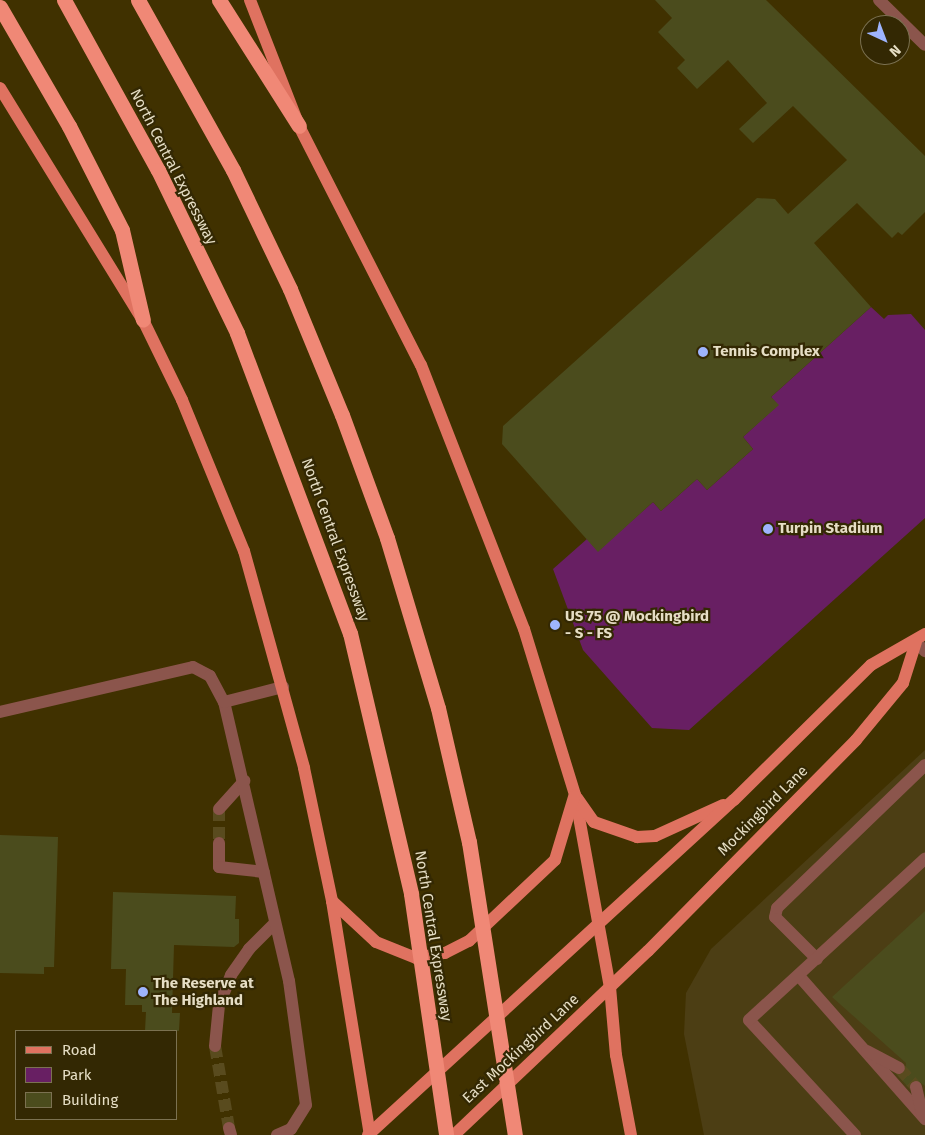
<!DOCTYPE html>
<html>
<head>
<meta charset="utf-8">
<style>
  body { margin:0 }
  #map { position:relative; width:925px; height:1135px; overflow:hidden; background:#403100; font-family:"Fira Sans",sans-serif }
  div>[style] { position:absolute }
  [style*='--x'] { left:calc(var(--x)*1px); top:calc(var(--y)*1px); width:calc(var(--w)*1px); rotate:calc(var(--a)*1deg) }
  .built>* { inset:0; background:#4c3e14 }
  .green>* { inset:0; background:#681f63 }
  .building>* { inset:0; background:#4b4c1d }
  .minor-tunnel>* { height:12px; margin-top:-6px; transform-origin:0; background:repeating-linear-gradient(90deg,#594b1e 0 12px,transparent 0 18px) }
  .minor>* { height:12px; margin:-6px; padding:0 6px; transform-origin:6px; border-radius:6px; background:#8b554c }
  .major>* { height:12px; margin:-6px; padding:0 6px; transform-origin:6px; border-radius:6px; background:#df7260 }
  .highway>* { height:15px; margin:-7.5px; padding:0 7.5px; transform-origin:7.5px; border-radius:7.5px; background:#f08876 }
  .dots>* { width:14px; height:14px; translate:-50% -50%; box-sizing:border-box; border:2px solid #332803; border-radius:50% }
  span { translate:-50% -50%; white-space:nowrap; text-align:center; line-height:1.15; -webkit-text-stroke:4.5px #332803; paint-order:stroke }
  .street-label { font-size:15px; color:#e6dec5 }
  .poi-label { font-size:15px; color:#e6dec5; font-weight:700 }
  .left { translate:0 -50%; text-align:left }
  .legend { position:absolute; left:15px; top:1030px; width:162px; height:90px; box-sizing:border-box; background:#332803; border:1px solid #7b7151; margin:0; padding:6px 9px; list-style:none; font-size:15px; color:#e6dec5 }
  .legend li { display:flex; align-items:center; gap:10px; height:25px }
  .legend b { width:25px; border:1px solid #7b7151 }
  .north { position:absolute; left:860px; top:15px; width:50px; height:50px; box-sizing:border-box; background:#332803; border:1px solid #7b7151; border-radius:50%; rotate:137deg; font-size:14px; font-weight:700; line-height:20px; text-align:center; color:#e6dec5 }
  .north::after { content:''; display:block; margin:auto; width:18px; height:22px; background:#9eb4fd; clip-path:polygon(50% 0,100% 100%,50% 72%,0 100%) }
</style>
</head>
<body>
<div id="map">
  <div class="built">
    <div style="clip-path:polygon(925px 750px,925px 1135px,704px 1135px,684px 1034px,686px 993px,711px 949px)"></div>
  </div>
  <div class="green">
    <div style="clip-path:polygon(871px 307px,884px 319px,888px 315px,911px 314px,925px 330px,925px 518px,689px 730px,652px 728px,583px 650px,553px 569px,587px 539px,598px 551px,653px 502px,661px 511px,697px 479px,707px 490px,753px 449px,743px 437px,778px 405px,771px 397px)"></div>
  </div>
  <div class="building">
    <div style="clip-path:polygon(655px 0,766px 0,925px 156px,925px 212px,902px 235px,898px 232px,892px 238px,857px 203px,814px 243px,871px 307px,771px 397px,779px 405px,743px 437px,753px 449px,707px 490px,697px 479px,661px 511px,653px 502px,598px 552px,502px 444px,503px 426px,757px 198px,775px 199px,788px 214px,847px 160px,793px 106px,753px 143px,739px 129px,767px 103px,728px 60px,697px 89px,677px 68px,685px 60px,658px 32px,672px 18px)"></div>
    <div style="clip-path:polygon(0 835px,58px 837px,54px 967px,44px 967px,44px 974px,0 973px)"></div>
    <div style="clip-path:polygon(113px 892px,236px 896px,235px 919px,239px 919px,239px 943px,234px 947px,174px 945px,172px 1013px,180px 1013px,179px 1031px,145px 1031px,146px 1012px,142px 1012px,142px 1005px,125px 1005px,126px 969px,111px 969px)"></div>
    <div style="clip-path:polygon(925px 911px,925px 1086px,915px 1079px,908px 1087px,898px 1076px,906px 1072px,906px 1063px,832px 997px)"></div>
  </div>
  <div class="minor-tunnel">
    <div style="--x:219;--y:809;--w:34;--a:90"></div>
    <div style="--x:215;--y:1046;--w:83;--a:80.3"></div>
    <div style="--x:899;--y:1068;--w:25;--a:48"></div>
  </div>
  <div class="minor">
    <div style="--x:879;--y:0;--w:64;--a:44.4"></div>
    <div style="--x:916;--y:642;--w:13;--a:45"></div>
    <div style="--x:0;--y:712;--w:198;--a:-13.1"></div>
    <div style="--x:193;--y:667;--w:19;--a:28"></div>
    <div style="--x:210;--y:676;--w:30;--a:62"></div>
    <div style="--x:219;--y:809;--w:38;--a:-48"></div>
    <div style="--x:219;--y:843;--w:24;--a:90"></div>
    <div style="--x:219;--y:867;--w:45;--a:6.3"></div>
    <div style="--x:817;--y:959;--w:59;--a:-135"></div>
    <div style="--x:775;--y:917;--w:9;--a:-77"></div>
    <div style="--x:777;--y:908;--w:206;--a:-44"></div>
    <div style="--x:799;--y:976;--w:191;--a:48.6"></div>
    <div style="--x:215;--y:1046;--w:41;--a:-84.4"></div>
    <div style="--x:219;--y:1005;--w:32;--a:-68"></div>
    <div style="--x:231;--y:975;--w:32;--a:-55"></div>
    <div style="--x:249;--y:949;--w:35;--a:-45"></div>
    <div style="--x:867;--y:1051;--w:36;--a:28"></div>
    <div style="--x:916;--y:1087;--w:28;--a:77"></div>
    <div style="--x:229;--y:1128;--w:7;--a:74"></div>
    <div style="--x:277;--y:1135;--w:15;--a:-23"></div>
    <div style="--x:291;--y:1129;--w:28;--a:-58"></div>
    <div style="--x:306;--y:1105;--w:125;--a:-97.8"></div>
    <div style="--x:289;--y:981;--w:286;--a:-103.1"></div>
    <div style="--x:224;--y:702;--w:61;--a:-14.3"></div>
    <div style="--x:855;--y:1135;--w:156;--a:-132.7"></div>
    <div style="--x:749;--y:1020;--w:239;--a:-42.5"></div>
  </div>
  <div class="major">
    <div style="--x:250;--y:0;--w:135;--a:68.7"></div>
    <div style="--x:299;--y:126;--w:268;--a:63"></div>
    <div style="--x:421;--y:365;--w:283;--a:68.7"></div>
    <div style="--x:524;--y:629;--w:174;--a:72.9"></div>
    <div style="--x:575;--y:795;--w:195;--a:79.7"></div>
    <div style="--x:610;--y:987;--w:68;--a:85"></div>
    <div style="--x:616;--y:1055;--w:81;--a:79.4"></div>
    <div style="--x:0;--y:88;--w:273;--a:58.4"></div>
    <div style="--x:143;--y:320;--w:89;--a:64"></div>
    <div style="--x:182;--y:400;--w:163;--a:67.7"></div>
    <div style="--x:244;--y:551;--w:225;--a:74.5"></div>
    <div style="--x:304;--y:768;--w:136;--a:78.1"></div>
    <div style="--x:332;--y:901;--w:237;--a:80.8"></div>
    <div style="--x:577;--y:798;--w:29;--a:55"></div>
    <div style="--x:594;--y:822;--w:46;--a:19.2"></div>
    <div style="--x:637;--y:837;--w:18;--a:-3"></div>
    <div style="--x:655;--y:836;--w:75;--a:-24.5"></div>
    <div style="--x:332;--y:901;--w:60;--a:43"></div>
    <div style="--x:376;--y:942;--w:43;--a:21.8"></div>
    <div style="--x:416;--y:958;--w:29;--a:-10"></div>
    <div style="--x:445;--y:953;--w:27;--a:-27"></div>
    <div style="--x:469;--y:941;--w:118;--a:-43.3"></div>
    <div style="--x:555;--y:860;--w:66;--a:-73.2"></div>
    <div style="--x:368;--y:1135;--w:496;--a:-42.5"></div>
    <div style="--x:734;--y:800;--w:192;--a:-44.6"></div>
    <div style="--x:871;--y:665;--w:62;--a:-29.9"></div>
    <div style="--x:454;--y:1135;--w:267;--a:-43.5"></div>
    <div style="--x:648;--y:951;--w:296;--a:-45.4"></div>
    <div style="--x:856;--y:740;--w:74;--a:-50.5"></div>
    <div style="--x:903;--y:683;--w:43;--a:-72.4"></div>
  </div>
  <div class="highway">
    <div style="--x:64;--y:0;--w:194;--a:61.1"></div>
    <div style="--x:158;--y:170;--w:181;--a:64.1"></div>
    <div style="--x:237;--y:333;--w:321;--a:69.4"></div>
    <div style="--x:350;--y:633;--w:268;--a:76.8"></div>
    <div style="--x:411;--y:894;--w:244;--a:81.7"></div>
    <div style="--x:138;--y:0;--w:195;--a:60.8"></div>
    <div style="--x:233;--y:170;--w:132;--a:64.4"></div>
    <div style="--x:290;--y:289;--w:136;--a:67.6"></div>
    <div style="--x:342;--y:415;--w:131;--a:69.9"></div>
    <div style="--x:387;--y:538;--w:177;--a:73.3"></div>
    <div style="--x:438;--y:708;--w:138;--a:77"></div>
    <div style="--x:469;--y:842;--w:297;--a:81.1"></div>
    <div style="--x:219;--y:0;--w:149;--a:57.6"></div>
    <div style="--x:0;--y:7;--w:138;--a:59.9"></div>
    <div style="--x:69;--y:126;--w:117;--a:63"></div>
    <div style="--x:122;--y:230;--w:92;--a:76.9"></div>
  </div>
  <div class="dots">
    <div style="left:703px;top:352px;background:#9eb4fd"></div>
    <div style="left:768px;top:529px;background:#9eb4fd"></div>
    <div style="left:555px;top:625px;background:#9eb4fd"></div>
    <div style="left:143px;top:992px;background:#9eb4fd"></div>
  </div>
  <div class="street-label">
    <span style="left:173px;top:167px;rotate:63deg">North Central Expressway</span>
    <span style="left:335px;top:540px;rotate:70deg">North Central Expressway</span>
    <span style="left:763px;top:811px;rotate:-45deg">Mockingbird Lane</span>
    <span style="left:433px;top:936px;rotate:81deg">North Central Expressway</span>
    <span style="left:521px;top:1049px;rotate:-43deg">East Mockingbird Lane</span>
  </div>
  <div class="poi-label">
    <span class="left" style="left:713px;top:352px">Tennis Complex</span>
    <span class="left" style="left:778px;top:529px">Turpin Stadium</span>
    <span class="left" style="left:565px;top:625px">US 75 @ Mockingbird<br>- S - FS</span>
    <span class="left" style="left:153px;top:992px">The Reserve at<br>The Highland</span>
  </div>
  <ul class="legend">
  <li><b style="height:6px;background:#df7260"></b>Road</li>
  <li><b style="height:14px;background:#681f63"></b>Park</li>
  <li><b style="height:14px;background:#4b4c1d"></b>Building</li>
  </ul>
  <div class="north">N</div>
</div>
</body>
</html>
